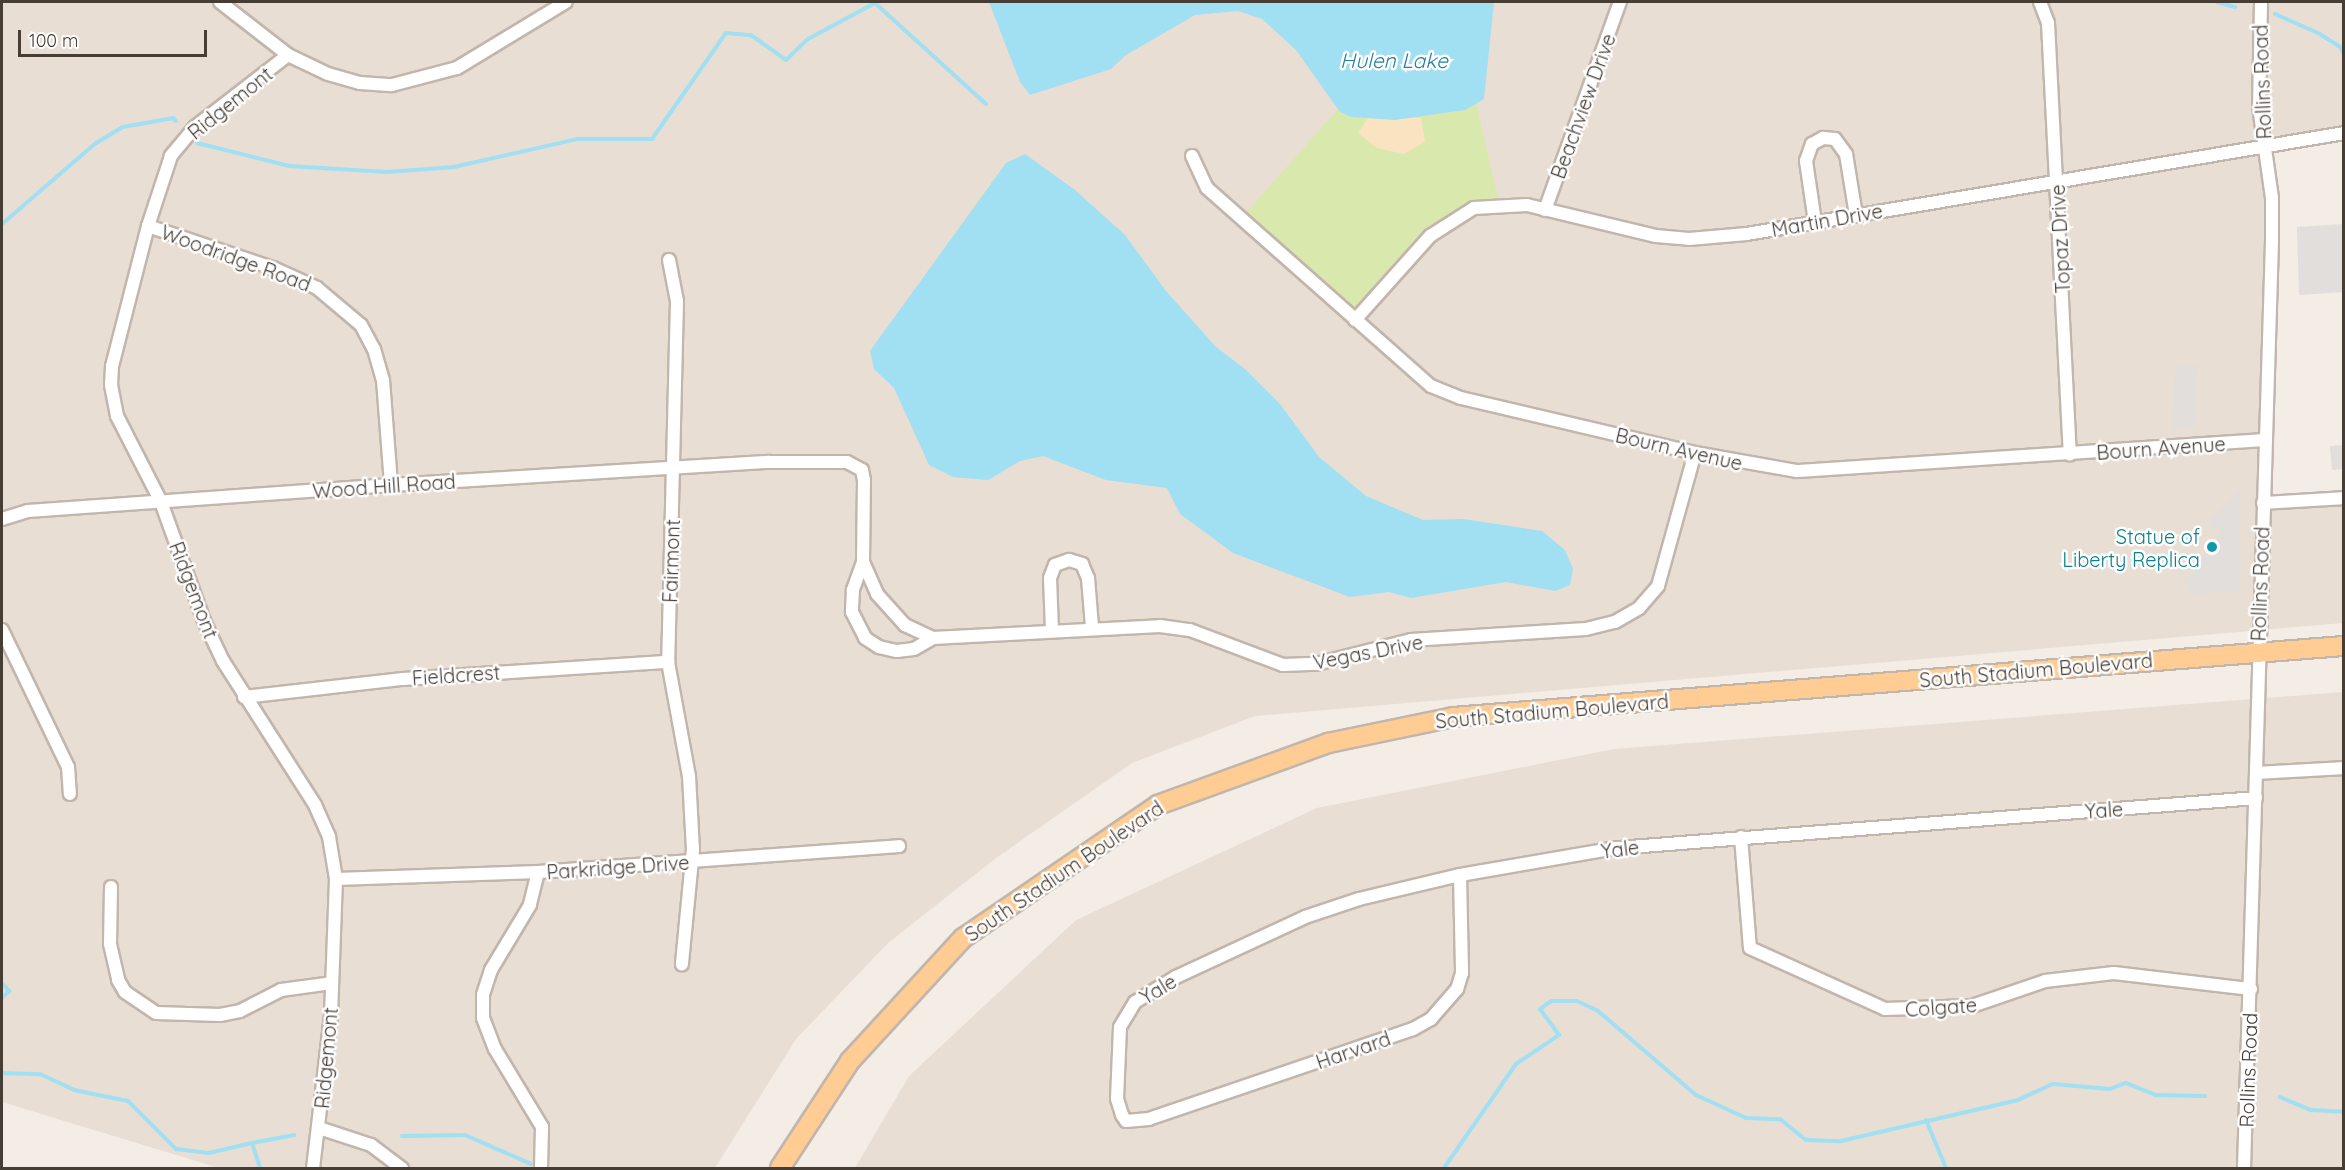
<!DOCTYPE html>
<html>
<head>
<meta charset="utf-8">
<style>
  body { margin:0 }
  #map { position:relative; width:2345px; height:1170px; overflow:hidden; background:#f3ede6; font-family:Quicksand,sans-serif }
  div>[style] { position:absolute }
  [style*='--x'] { left:calc(var(--x)*1px); top:calc(var(--y)*1px); width:calc(var(--w)*1px); rotate:calc(var(--a)*1deg) }
  .residential>* { inset:0; background:#e8ded4 }
  .green>* { inset:0; background:#d9e9ae }
  .sand>* { inset:0; background:#f9e3c1 }
  .parking>* { inset:0; background:#e1dedb }
  .water>* { inset:0; background:#a1dff2 }
  .stream>* { height:4px; margin:-2px; padding:0 2px; transform-origin:2px; border-radius:2px; background:#a1dff2 }
  .roads { filter:drop-shadow(2px 0 #c2b6ac) drop-shadow(-2px 0 #c2b6ac) drop-shadow(0 2px #c2b6ac) drop-shadow(0 -2px #c2b6ac) }
  .minor>* { height:12px; margin:-6px; padding:0 6px; transform-origin:6px; border-radius:6px; background:#fff }
  .primary>* { height:18px; margin:-9px; padding:0 9px; transform-origin:9px; border-radius:9px; background:#ffcd94 }
  .dots>* { width:16px; height:16px; translate:-50% -50%; box-sizing:border-box; border:3px solid #fff; border-radius:50% }
  span { translate:-50% -50%; white-space:nowrap; text-align:center; line-height:1.15; -webkit-text-stroke:5px #fff; paint-order:stroke }
  .street-label { font-size:20px; color:#463d35 }
  .culture-label { font-size:20px; color:#0d838f }
  .right { translate:-100% -50%; text-align:right }
  .water-label { font-size:21px; color:#28809c; font-style:italic }
  .frame { position:absolute; inset:0; border:3px solid #463d35; pointer-events:none }
  .scale { position:absolute; left:18px; top:30px; width:189px; height:27px; box-sizing:border-box; border:3px solid #463d35; border-top:0; padding-left:8px; font-size:18px; line-height:21px; white-space:nowrap; color:#463d35; -webkit-text-stroke:4px #fff; paint-order:stroke }
</style>
</head>
<body>
<div id="map">
  <div class="residential">
    <div style="clip-path:polygon(2px 2px,2343px 2px,2343px 139px,2263px 148px,2269px 201px,2261px 508px,2343px 503px,2343px 623px,1255px 716px,1132px 763px,996px 858px,888px 943px,796px 1039px,715px 1168px,219px 1168px,2px 1102px)"></div>
    <div style="clip-path:polygon(2343px 692px,2343px 1168px,855px 1168px,909px 1076px,1076px 920px,1317px 808px,1614px 749px)"></div>
  </div>
  <div class="green">
    <div style="clip-path:polygon(1476px 103px,1499px 202px,1451px 218px,1355px 319px,1242px 217px,1338px 109px,1351px 117px,1395px 120px,1465px 110px)"></div>
  </div>
  <div class="sand">
    <div style="clip-path:polygon(1368px 118px,1421px 118px,1425px 142px,1404px 154px,1377px 148px,1358px 133px)"></div>
  </div>
  <div class="parking">
    <div style="clip-path:polygon(2343px 224px,2343px 292px,2299px 295px,2297px 227px)"></div>
    <div style="clip-path:polygon(2175px 365px,2197px 365px,2196px 428px,2173px 429px)"></div>
    <div style="clip-path:polygon(2343px 445px,2343px 469px,2332px 470px,2330px 446px)"></div>
    <div style="clip-path:polygon(2240px 489px,2239px 590px,2189px 595px,2185px 579px,2221px 534px,2208px 522px)"></div>
  </div>
  <div class="water">
    <div style="clip-path:polygon(989px 2px,1494px 2px,1484px 99px,1465px 110px,1395px 120px,1351px 117px,1340px 112px,1296px 50px,1262px 19px,1238px 11px,1195px 15px,1126px 55px,1111px 69px,1030px 95px,1020px 82px)"></div>
    <div style="clip-path:polygon(1025px 154px,1075px 190px,1125px 235px,1166px 291px,1216px 347px,1245px 369px,1280px 404px,1319px 457px,1366px 496px,1423px 520px,1463px 519px,1542px 531px,1565px 550px,1573px 569px,1570px 585px,1555px 591px,1506px 582px,1411px 598px,1389px 592px,1350px 597px,1233px 553px,1180px 514px,1167px 488px,1106px 480px,1043px 456px,1020px 461px,988px 480px,953px 477px,929px 465px,894px 388px,874px 369px,870px 351px,1006px 163px)"></div>
  </div>
  <div class="stream">
    <div style="--x:2217;--y:2;--w:19;--a:16"></div>
    <div style="--x:2275;--y:14;--w:47;--a:23.8"></div>
    <div style="--x:2318;--y:33;--w:26;--a:32"></div>
    <div style="--x:2340;--y:47;--w:8;--a:60"></div>
    <div style="--x:197;--y:143;--w:95;--a:14"></div>
    <div style="--x:289;--y:166;--w:98;--a:3.5"></div>
    <div style="--x:387;--y:172;--w:67;--a:-4.3"></div>
    <div style="--x:454;--y:167;--w:126;--a:-12.8"></div>
    <div style="--x:577;--y:139;--w:75;--a:0"></div>
    <div style="--x:652;--y:139;--w:129;--a:-55.1"></div>
    <div style="--x:726;--y:33;--w:25;--a:5"></div>
    <div style="--x:751;--y:35;--w:43;--a:35.5"></div>
    <div style="--x:786;--y:60;--w:30;--a:-44"></div>
    <div style="--x:808;--y:39;--w:76;--a:-28.2"></div>
    <div style="--x:875;--y:3;--w:150;--a:42.3"></div>
    <div style="--x:2;--y:224;--w:124;--a:-40.8"></div>
    <div style="--x:96;--y:143;--w:31;--a:-31"></div>
    <div style="--x:123;--y:127;--w:51;--a:-10.2"></div>
    <div style="--x:173;--y:118;--w:4;--a:45"></div>
    <div style="--x:2;--y:983;--w:11;--a:49"></div>
    <div style="--x:9;--y:991;--w:10;--a:135"></div>
    <div style="--x:2;--y:1073;--w:38;--a:2"></div>
    <div style="--x:40;--y:1074;--w:38;--a:25"></div>
    <div style="--x:74;--y:1090;--w:55;--a:11.5"></div>
    <div style="--x:128;--y:1101;--w:68;--a:45"></div>
    <div style="--x:176;--y:1149;--w:33;--a:7"></div>
    <div style="--x:209;--y:1153;--w:44;--a:-13.1"></div>
    <div style="--x:252;--y:1143;--w:26;--a:72"></div>
    <div style="--x:2280;--y:1097;--w:34;--a:23"></div>
    <div style="--x:2311;--y:1110;--w:33;--a:3"></div>
    <div style="--x:1926;--y:1120;--w:52;--a:67.4"></div>
    <div style="--x:402;--y:1136;--w:63;--a:-0.9"></div>
    <div style="--x:465;--y:1135;--w:72;--a:23.7"></div>
    <div style="--x:252;--y:1143;--w:43;--a:-10.8"></div>
    <div style="--x:1444;--y:1168;--w:126;--a:-55.3"></div>
    <div style="--x:1516;--y:1064;--w:52;--a:-34"></div>
    <div style="--x:1559;--y:1035;--w:32;--a:-126"></div>
    <div style="--x:1540;--y:1009;--w:14;--a:-36"></div>
    <div style="--x:1551;--y:1001;--w:26;--a:0"></div>
    <div style="--x:1577;--y:1001;--w:23;--a:25"></div>
    <div style="--x:1598;--y:1011;--w:129;--a:40.6"></div>
    <div style="--x:1696;--y:1095;--w:55;--a:24.7"></div>
    <div style="--x:1746;--y:1118;--w:34;--a:2"></div>
    <div style="--x:1780;--y:1119;--w:33;--a:39"></div>
    <div style="--x:1806;--y:1140;--w:35;--a:2"></div>
    <div style="--x:1841;--y:1141;--w:182;--a:-13"></div>
    <div style="--x:2018;--y:1100;--w:38;--a:-25"></div>
    <div style="--x:2053;--y:1084;--w:57;--a:5"></div>
    <div style="--x:2110;--y:1089;--w:17;--a:-21"></div>
    <div style="--x:2126;--y:1083;--w:31;--a:22"></div>
    <div style="--x:2155;--y:1095;--w:50;--a:1.1"></div>
  </div>
  <div class="roads">
    <div class="minor">
      <div style="--x:220;--y:2;--w:86;--a:37.9"></div>
      <div style="--x:288;--y:55;--w:44;--a:25.4"></div>
      <div style="--x:328;--y:74;--w:33;--a:16"></div>
      <div style="--x:360;--y:83;--w:32;--a:4"></div>
      <div style="--x:392;--y:85;--w:67;--a:-14.7"></div>
      <div style="--x:457;--y:68;--w:127;--a:-31.2"></div>
      <div style="--x:2040;--y:2;--w:22;--a:69"></div>
      <div style="--x:2048;--y:23;--w:432;--a:87.1"></div>
      <div style="--x:288;--y:55;--w:118;--a:142.3"></div>
      <div style="--x:195;--y:127;--w:38;--a:130"></div>
      <div style="--x:171;--y:156;--w:74;--a:108.2"></div>
      <div style="--x:148;--y:226;--w:145;--a:104.4"></div>
      <div style="--x:112;--y:366;--w:19;--a:93"></div>
      <div style="--x:111;--y:385;--w:32;--a:79"></div>
      <div style="--x:117;--y:416;--w:97;--a:62.9"></div>
      <div style="--x:161;--y:502;--w:127;--a:70.1"></div>
      <div style="--x:204;--y:621;--w:44;--a:64.6"></div>
      <div style="--x:223;--y:661;--w:171;--a:57.4"></div>
      <div style="--x:315;--y:805;--w:35;--a:66"></div>
      <div style="--x:329;--y:837;--w:43;--a:80.5"></div>
      <div style="--x:336;--y:879;--w:136;--a:92.1"></div>
      <div style="--x:331;--y:1015;--w:154;--a:96.7"></div>
      <div style="--x:1192;--y:156;--w:35;--a:65"></div>
      <div style="--x:1207;--y:188;--w:299;--a:41.5"></div>
      <div style="--x:1431;--y:386;--w:32;--a:22"></div>
      <div style="--x:1461;--y:398;--w:240;--a:13.2"></div>
      <div style="--x:1695;--y:453;--w:104;--a:10"></div>
      <div style="--x:1797;--y:471;--w:470;--a:-3.8"></div>
      <div style="--x:1545;--y:210;--w:221;--a:-70.2"></div>
      <div style="--x:1815;--y:222;--w:62;--a:-98.4"></div>
      <div style="--x:1806;--y:161;--w:18;--a:-71"></div>
      <div style="--x:1812;--y:144;--w:13;--a:-29"></div>
      <div style="--x:1823;--y:138;--w:12;--a:5"></div>
      <div style="--x:1835;--y:139;--w:19;--a:54"></div>
      <div style="--x:1846;--y:154;--w:62;--a:80.7"></div>
      <div style="--x:148;--y:226;--w:132;--a:18.6"></div>
      <div style="--x:273;--y:268;--w:48;--a:24.4"></div>
      <div style="--x:317;--y:288;--w:57;--a:40.1"></div>
      <div style="--x:361;--y:325;--w:27;--a:62"></div>
      <div style="--x:374;--y:349;--w:32;--a:74"></div>
      <div style="--x:383;--y:380;--w:105;--a:85.6"></div>
      <div style="--x:669;--y:260;--w:42;--a:79"></div>
      <div style="--x:677;--y:301;--w:361;--a:91.4"></div>
      <div style="--x:668;--y:662;--w:116;--a:79.6"></div>
      <div style="--x:689;--y:776;--w:73;--a:86.9"></div>
      <div style="--x:693;--y:849;--w:116;--a:95.5"></div>
      <div style="--x:1355;--y:320;--w:113;--a:-48.2"></div>
      <div style="--x:1430;--y:236;--w:52;--a:-32.5"></div>
      <div style="--x:1474;--y:208;--w:53;--a:-3.2"></div>
      <div style="--x:1527;--y:205;--w:133;--a:13.5"></div>
      <div style="--x:1656;--y:236;--w:33;--a:5"></div>
      <div style="--x:1689;--y:239;--w:58;--a:-4.9"></div>
      <div style="--x:1747;--y:234;--w:605;--a:-9.6"></div>
      <div style="--x:2263;--y:503;--w:81;--a:-3.5"></div>
      <div style="--x:2;--y:519;--w:27;--a:-17"></div>
      <div style="--x:28;--y:511;--w:364;--a:-4.1"></div>
      <div style="--x:391;--y:485;--w:379;--a:-3.5"></div>
      <div style="--x:769;--y:462;--w:78;--a:0"></div>
      <div style="--x:847;--y:462;--w:17;--a:28"></div>
      <div style="--x:862;--y:470;--w:10;--a:79"></div>
      <div style="--x:864;--y:480;--w:82;--a:90.7"></div>
      <div style="--x:863;--y:562;--w:35;--a:66"></div>
      <div style="--x:877;--y:594;--w:42;--a:47.9"></div>
      <div style="--x:905;--y:625;--w:31;--a:25"></div>
      <div style="--x:933;--y:638;--w:227;--a:-3"></div>
      <div style="--x:1160;--y:626;--w:30;--a:8"></div>
      <div style="--x:1190;--y:630;--w:99;--a:20.6"></div>
      <div style="--x:1283;--y:665;--w:33;--a:-2"></div>
      <div style="--x:1316;--y:664;--w:98;--a:-14.2"></div>
      <div style="--x:1411;--y:640;--w:175;--a:-3.6"></div>
      <div style="--x:1586;--y:629;--w:30;--a:-14"></div>
      <div style="--x:1615;--y:622;--w:28;--a:-30"></div>
      <div style="--x:1639;--y:608;--w:29;--a:-49"></div>
      <div style="--x:1658;--y:586;--w:138;--a:-74.5"></div>
      <div style="--x:863;--y:562;--w:30;--a:110"></div>
      <div style="--x:853;--y:590;--w:22;--a:93"></div>
      <div style="--x:852;--y:612;--w:29;--a:63"></div>
      <div style="--x:865;--y:638;--w:17;--a:33"></div>
      <div style="--x:879;--y:647;--w:18;--a:13"></div>
      <div style="--x:897;--y:651;--w:17;--a:-7"></div>
      <div style="--x:914;--y:649;--w:22;--a:-30"></div>
      <div style="--x:2;--y:630;--w:152;--a:64.3"></div>
      <div style="--x:68;--y:767;--w:27;--a:86"></div>
      <div style="--x:1052;--y:630;--w:52;--a:-92.2"></div>
      <div style="--x:1050;--y:578;--w:14;--a:-69"></div>
      <div style="--x:1055;--y:565;--w:15;--a:-20"></div>
      <div style="--x:1069;--y:560;--w:14;--a:17"></div>
      <div style="--x:1082;--y:564;--w:15;--a:67"></div>
      <div style="--x:1088;--y:578;--w:49;--a:85.3"></div>
      <div style="--x:244;--y:697;--w:160;--a:-6.5"></div>
      <div style="--x:403;--y:679;--w:266;--a:-3.7"></div>
      <div style="--x:2257;--y:773;--w:87;--a:-3.3"></div>
      <div style="--x:1741;--y:837;--w:111;--a:85.4"></div>
      <div style="--x:1750;--y:948;--w:148;--a:24.3"></div>
      <div style="--x:1885;--y:1009;--w:87;--a:-2"></div>
      <div style="--x:1972;--y:1006;--w:77;--a:-18.9"></div>
      <div style="--x:2045;--y:981;--w:69;--a:-6.6"></div>
      <div style="--x:2114;--y:973;--w:138;--a:6.7"></div>
      <div style="--x:538;--y:872;--w:34;--a:104"></div>
      <div style="--x:530;--y:905;--w:76;--a:121"></div>
      <div style="--x:491;--y:970;--w:26;--a:108"></div>
      <div style="--x:483;--y:995;--w:23;--a:90"></div>
      <div style="--x:483;--y:1018;--w:33;--a:69"></div>
      <div style="--x:495;--y:1049;--w:91;--a:58.9"></div>
      <div style="--x:542;--y:1127;--w:41;--a:91.4"></div>
      <div style="--x:1460;--y:875;--w:98;--a:88.8"></div>
      <div style="--x:1462;--y:973;--w:17;--a:107"></div>
      <div style="--x:1457;--y:989;--w:40;--a:131"></div>
      <div style="--x:1431;--y:1019;--w:21;--a:151"></div>
      <div style="--x:1413;--y:1029;--w:279;--a:161.2"></div>
      <div style="--x:1149;--y:1119;--w:23;--a:175"></div>
      <div style="--x:1126;--y:1121;--w:7;--a:-124"></div>
      <div style="--x:1122;--y:1115;--w:17;--a:-107"></div>
      <div style="--x:1117;--y:1099;--w:72;--a:-87.6"></div>
      <div style="--x:1120;--y:1027;--w:29;--a:-59"></div>
      <div style="--x:1135;--y:1002;--w:48;--a:-31.4"></div>
      <div style="--x:1176;--y:977;--w:142;--a:-24.9"></div>
      <div style="--x:1305;--y:917;--w:57;--a:-18.4"></div>
      <div style="--x:1359;--y:899;--w:104;--a:-13.4"></div>
      <div style="--x:1460;--y:875;--w:159;--a:-9.8"></div>
      <div style="--x:1617;--y:848;--w:641;--a:-4.47"></div>
      <div style="--x:336;--y:879;--w:202;--a:-2"></div>
      <div style="--x:538;--y:872;--w:362;--a:-4.1"></div>
      <div style="--x:111;--y:887;--w:57;--a:91"></div>
      <div style="--x:110;--y:944;--w:37;--a:77"></div>
      <div style="--x:118;--y:980;--w:14;--a:60"></div>
      <div style="--x:125;--y:992;--w:37;--a:34"></div>
      <div style="--x:156;--y:1013;--w:64;--a:1.8"></div>
      <div style="--x:220;--y:1015;--w:20;--a:-11"></div>
      <div style="--x:240;--y:1011;--w:46;--a:-27.1"></div>
      <div style="--x:281;--y:990;--w:51;--a:-7.8"></div>
      <div style="--x:319;--y:1128;--w:55;--a:18.1"></div>
      <div style="--x:371;--y:1145;--w:39;--a:37"></div>
      <div style="--x:2244;--y:1168;--w:927;--a:-88.27"></div>
      <div style="--x:2272;--y:241;--w:43;--a:-90"></div>
      <div style="--x:2272;--y:198;--w:92;--a:-98.1"></div>
      <div style="--x:2259;--y:107;--w:105;--a:-88.9"></div>
    </div>
    <div class="primary">
      <div style="--x:780;--y:1168;--w:128;--a:-56.8"></div>
      <div style="--x:850;--y:1061;--w:167;--a:-47.4"></div>
      <div style="--x:963;--y:938;--w:236;--a:-34.3"></div>
      <div style="--x:1158;--y:805;--w:181;--a:-20"></div>
      <div style="--x:1328;--y:743;--w:128;--a:-11.7"></div>
      <div style="--x:1453;--y:717;--w:894;--a:-4.56"></div>
    </div>
  </div>
  <div class="dots">
    <div style="left:2212px;top:547px;background:#0f9aa8"></div>
  </div>
  <div class="street-label">
    <span style="left:2262px;top:82px;rotate:-92deg">Rollins Road</span>
    <span style="left:230px;top:103px;rotate:-39deg">Ridgemont</span>
    <span style="left:1583px;top:106px;rotate:-70deg">Beachview Drive</span>
    <span style="left:1827px;top:220px;rotate:-10deg">Martin Drive</span>
    <span style="left:2060px;top:239px;rotate:-93deg">Topaz Drive</span>
    <span style="left:236px;top:258px;rotate:20deg">Woodridge Road</span>
    <span style="left:2161px;top:448px;rotate:-4deg">Bourn Avenue</span>
    <span style="left:1679px;top:449px;rotate:13deg">Bourn Avenue</span>
    <span style="left:384px;top:486px;rotate:-4deg">Wood Hill Road</span>
    <span style="left:671px;top:561px;rotate:-88deg">Fairmont</span>
    <span style="left:2260px;top:584px;rotate:-88deg">Rollins Road</span>
    <span style="left:194px;top:590px;rotate:69deg">Ridgemont</span>
    <span style="left:1368px;top:652px;rotate:-11deg">Vegas Drive</span>
    <span style="left:2036px;top:670px;rotate:-5deg">South Stadium Boulevard</span>
    <span style="left:456px;top:675px;rotate:-4deg">Fieldcrest</span>
    <span style="left:1552px;top:711px;rotate:-5deg">South Stadium Boulevard</span>
    <span style="left:2104px;top:810px;rotate:-4deg">Yale</span>
    <span style="left:1620px;top:849px;rotate:-7deg">Yale</span>
    <span style="left:618px;top:867px;rotate:-4deg">Parkridge Drive</span>
    <span style="left:1064px;top:871px;rotate:-34deg">South Stadium Boulevard</span>
    <span style="left:1158px;top:989px;rotate:-31deg">Yale</span>
    <span style="left:1941px;top:1007px;rotate:-4deg">Colgate</span>
    <span style="left:1353px;top:1050px;rotate:-19deg">Harvard</span>
    <span style="left:326px;top:1058px;rotate:-85deg">Ridgemont</span>
    <span style="left:2248px;top:1070px;rotate:-88deg">Rollins Road</span>
  </div>
  <div class="culture-label">
    <span class="right" style="left:2200px;top:548px">Statue of<br>Liberty Replica</span>
  </div>
  <div class="water-label">
    <span style="left:1394px;top:60px">Hulen Lake</span>
  </div>
  <div class="frame"></div>
  <div class="scale">100 m</div>
</div>
</body>
</html>
